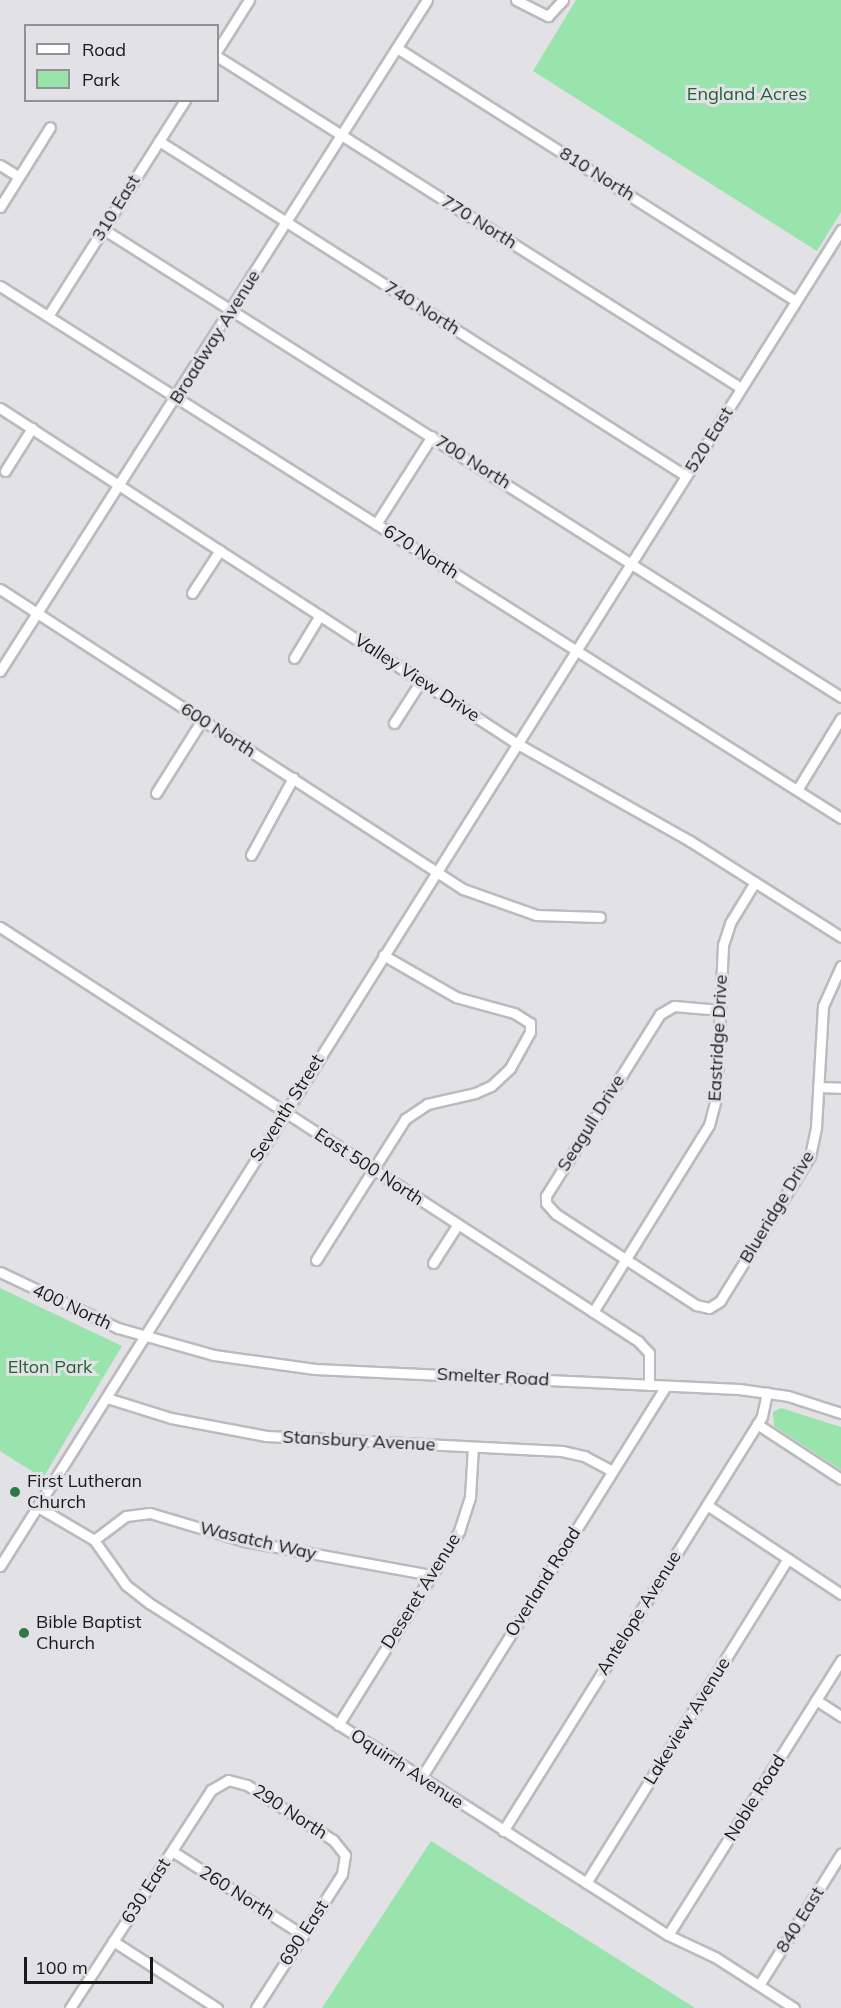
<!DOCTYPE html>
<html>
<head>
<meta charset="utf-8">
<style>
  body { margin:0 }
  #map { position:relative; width:841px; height:2008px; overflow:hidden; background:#e2e1e5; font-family:Mulish,sans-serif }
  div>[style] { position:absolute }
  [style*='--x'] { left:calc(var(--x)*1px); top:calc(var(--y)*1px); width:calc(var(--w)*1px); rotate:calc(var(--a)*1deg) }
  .green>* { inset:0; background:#99e4ac }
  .roads { filter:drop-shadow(2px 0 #bbbabe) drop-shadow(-2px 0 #bbbabe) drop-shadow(0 2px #bbbabe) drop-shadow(0 -2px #bbbabe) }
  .minor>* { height:9px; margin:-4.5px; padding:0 4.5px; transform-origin:4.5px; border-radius:4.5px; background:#fff }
  .dots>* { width:16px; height:16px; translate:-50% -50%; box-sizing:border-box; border:3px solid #e2e1e5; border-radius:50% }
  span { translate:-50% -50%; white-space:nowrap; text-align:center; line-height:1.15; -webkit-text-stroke:6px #e2e1e5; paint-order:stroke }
  .park-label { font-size:18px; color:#236037 }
  .street-label { font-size:18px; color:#1a1a1b }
  .poi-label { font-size:18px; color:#1a1a1b }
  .left { translate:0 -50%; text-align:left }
  .legend { position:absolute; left:24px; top:24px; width:195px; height:78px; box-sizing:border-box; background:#e2e1e5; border:2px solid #929194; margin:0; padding:8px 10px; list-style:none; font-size:18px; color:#1a1a1b }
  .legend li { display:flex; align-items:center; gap:12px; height:30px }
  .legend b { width:30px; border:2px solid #929194 }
  .scale { position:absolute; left:24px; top:1957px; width:129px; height:27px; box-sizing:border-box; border:3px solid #1a1a1b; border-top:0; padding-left:8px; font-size:18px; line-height:21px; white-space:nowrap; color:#1a1a1b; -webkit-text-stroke:4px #e2e1e5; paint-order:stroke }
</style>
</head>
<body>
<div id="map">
  <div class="green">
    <div style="clip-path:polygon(576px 0,841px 0,841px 212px,817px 251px,533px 71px)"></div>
    <div style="clip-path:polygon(0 1288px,122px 1346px,43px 1478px,0 1451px)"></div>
    <div style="clip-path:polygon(781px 1408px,841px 1427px,841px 1470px,774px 1426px,773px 1412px)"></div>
    <div style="clip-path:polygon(431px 1841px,695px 2008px,322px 2008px)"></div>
  </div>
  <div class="roads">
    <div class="minor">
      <div style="--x:516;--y:0;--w:36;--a:27"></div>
      <div style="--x:548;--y:16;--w:22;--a:-47"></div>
      <div style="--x:397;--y:48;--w:472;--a:32.4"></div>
      <div style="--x:218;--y:49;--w:58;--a:-57.7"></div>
      <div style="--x:218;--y:57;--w:619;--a:32.33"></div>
      <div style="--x:159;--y:141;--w:624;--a:32.44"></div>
      <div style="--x:0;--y:165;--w:22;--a:32"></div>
      <div style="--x:0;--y:207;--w:94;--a:-58"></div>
      <div style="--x:103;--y:229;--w:874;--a:32.38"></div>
      <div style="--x:0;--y:286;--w:995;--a:32.32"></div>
      <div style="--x:48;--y:316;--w:256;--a:-57.6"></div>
      <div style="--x:0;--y:408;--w:615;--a:32.99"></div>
      <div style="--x:516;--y:743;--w:200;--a:29.4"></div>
      <div style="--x:690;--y:841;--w:179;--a:32.4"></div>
      <div style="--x:5;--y:471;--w:51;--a:-57.9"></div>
      <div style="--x:376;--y:524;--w:104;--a:-57.5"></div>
      <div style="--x:0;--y:589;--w:552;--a:32.94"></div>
      <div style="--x:463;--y:889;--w:77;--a:19.6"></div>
      <div style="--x:536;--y:915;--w:64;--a:1.8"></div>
      <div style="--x:192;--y:593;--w:51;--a:-56.9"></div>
      <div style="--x:294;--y:658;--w:50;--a:-58.8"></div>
      <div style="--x:0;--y:671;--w:795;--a:-57.53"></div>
      <div style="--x:394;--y:723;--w:50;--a:-57.3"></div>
      <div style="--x:797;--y:790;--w:84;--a:-58.6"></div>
      <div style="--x:156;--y:793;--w:86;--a:-57.8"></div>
      <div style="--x:251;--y:855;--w:88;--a:-61.4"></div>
      <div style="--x:0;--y:927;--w:761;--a:32.98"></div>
      <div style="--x:638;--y:1341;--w:16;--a:47"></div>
      <div style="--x:649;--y:1353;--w:32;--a:90"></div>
      <div style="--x:720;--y:1010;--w:46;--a:-175"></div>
      <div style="--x:674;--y:1006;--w:16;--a:150"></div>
      <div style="--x:660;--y:1014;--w:215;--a:122.1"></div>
      <div style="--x:546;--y:1196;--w:7;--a:90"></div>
      <div style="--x:546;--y:1203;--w:15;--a:48"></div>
      <div style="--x:556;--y:1214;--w:167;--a:33"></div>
      <div style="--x:696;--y:1305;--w:13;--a:13"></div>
      <div style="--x:709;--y:1308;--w:13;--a:-32"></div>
      <div style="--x:720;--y:1301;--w:171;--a:-58.2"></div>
      <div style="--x:810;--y:1156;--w:30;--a:-78"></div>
      <div style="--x:816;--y:1127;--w:121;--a:-86.7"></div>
      <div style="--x:823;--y:1006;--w:44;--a:-65.8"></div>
      <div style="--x:818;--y:1087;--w:23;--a:2"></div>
      <div style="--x:316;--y:1260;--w:167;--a:-57.7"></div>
      <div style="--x:405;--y:1119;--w:27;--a:-34"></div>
      <div style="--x:427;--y:1104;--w:49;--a:-12.9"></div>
      <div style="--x:475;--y:1093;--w:17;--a:-24"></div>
      <div style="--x:491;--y:1086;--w:26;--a:-43"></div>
      <div style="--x:510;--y:1068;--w:41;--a:-60.9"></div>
      <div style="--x:530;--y:1032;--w:9;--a:-90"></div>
      <div style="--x:530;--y:1023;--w:19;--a:-148"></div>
      <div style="--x:514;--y:1013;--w:60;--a:-164.6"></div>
      <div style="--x:456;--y:997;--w:84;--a:-150.1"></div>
      <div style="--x:433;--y:1263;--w:46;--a:-57.3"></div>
      <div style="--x:0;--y:1272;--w:131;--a:25.4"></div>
      <div style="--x:118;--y:1328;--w:100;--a:15.7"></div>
      <div style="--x:214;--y:1355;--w:102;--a:7.9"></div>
      <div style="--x:315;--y:1369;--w:424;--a:2.7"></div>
      <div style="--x:739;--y:1389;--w:49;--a:8.1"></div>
      <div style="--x:788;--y:1396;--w:56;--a:17.8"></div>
      <div style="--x:593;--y:1312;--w:220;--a:-58.2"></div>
      <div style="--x:709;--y:1125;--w:27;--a:-75"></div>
      <div style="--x:716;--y:1099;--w:154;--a:-87.4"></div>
      <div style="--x:723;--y:945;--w:23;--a:-72"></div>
      <div style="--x:730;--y:923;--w:48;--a:-58.6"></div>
      <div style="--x:107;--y:1398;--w:67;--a:17.4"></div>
      <div style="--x:171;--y:1418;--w:97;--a:10.7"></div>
      <div style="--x:266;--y:1436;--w:296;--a:2.9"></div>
      <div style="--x:562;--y:1451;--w:23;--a:13"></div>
      <div style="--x:584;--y:1456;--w:32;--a:28"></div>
      <div style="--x:757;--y:1424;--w:100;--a:33.2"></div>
      <div style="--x:707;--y:1505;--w:161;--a:33.6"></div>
      <div style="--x:38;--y:1507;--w:65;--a:30.5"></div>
      <div style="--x:94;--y:1540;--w:55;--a:54.6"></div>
      <div style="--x:126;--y:1585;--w:29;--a:38"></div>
      <div style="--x:149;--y:1603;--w:616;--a:32.61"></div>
      <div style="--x:668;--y:1935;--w:52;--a:25.1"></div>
      <div style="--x:715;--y:1957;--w:94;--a:32.8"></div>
      <div style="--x:94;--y:1540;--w:40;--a:-37"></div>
      <div style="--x:126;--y:1516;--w:24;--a:-7"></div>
      <div style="--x:150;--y:1513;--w:98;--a:16.6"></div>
      <div style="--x:244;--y:1541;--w:191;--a:10.3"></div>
      <div style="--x:0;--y:1566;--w:1579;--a:-57.81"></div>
      <div style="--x:816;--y:1700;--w:30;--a:33"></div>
      <div style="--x:338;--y:1725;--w:229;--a:-58"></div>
      <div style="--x:459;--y:1531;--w:36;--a:-72"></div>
      <div style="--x:470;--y:1497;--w:50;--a:-86.6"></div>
      <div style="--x:421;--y:1778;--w:462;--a:-58"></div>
      <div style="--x:503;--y:1831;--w:489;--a:-58"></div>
      <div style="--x:762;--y:1416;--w:24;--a:-78"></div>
      <div style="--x:172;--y:1851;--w:156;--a:32.7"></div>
      <div style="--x:586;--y:1883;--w:382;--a:-58.1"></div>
      <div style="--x:668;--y:1935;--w:325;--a:-57.8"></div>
      <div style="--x:113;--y:1941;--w:124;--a:32.8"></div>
      <div style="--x:759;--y:1985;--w:155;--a:-58"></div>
      <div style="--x:70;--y:2008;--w:260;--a:-57.1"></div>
      <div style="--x:211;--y:1790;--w:20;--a:-30"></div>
      <div style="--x:228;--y:1780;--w:20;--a:15"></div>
      <div style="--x:247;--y:1785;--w:102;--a:32.6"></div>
      <div style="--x:333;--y:1840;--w:19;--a:51"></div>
      <div style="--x:345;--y:1855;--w:19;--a:99"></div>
      <div style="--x:342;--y:1874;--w:159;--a:122.7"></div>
    </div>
  </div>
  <div class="dots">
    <div style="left:15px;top:1492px;background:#2e7947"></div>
    <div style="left:24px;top:1633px;background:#2e7947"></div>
  </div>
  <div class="park-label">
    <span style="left:747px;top:94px">England Acres</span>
    <span style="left:50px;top:1367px">Elton Park</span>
  </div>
  <div class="street-label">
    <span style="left:597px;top:174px;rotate:32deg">810 North</span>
    <span style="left:116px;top:208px;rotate:-58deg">310 East</span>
    <span style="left:479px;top:222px;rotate:32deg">770 North</span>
    <span style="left:422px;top:308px;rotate:32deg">740 North</span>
    <span style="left:215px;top:337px;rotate:-58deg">Broadway Avenue</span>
    <span style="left:709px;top:440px;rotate:-58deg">520 East</span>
    <span style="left:473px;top:462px;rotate:32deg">700 North</span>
    <span style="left:421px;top:552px;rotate:32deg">670 North</span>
    <span style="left:417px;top:678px;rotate:33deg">Valley View Drive</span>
    <span style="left:218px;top:730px;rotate:33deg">600 North</span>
    <span style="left:718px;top:1038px;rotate:-87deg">Eastridge Drive</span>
    <span style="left:287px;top:1108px;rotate:-58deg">Seventh Street</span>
    <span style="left:591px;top:1123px;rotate:-58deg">Seagull Drive</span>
    <span style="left:369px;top:1167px;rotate:33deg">East 500 North</span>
    <span style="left:777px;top:1207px;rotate:-59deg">Blueridge Drive</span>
    <span style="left:72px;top:1307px;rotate:25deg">400 North</span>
    <span style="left:493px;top:1377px;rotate:3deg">Smelter Road</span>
    <span style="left:359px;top:1441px;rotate:3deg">Stansbury Avenue</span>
    <span style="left:258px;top:1541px;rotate:13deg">Wasatch Way</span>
    <span style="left:543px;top:1582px;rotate:-58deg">Overland Road</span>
    <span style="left:421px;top:1591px;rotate:-58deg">Deseret Avenue</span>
    <span style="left:639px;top:1613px;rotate:-58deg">Antelope Avenue</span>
    <span style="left:687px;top:1721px;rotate:-58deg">Lakeview Avenue</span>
    <span style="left:407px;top:1769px;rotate:33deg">Oquirrh Avenue</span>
    <span style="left:755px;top:1798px;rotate:-58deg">Noble Road</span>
    <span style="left:290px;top:1812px;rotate:33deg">290 North</span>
    <span style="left:146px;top:1891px;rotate:-57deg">630 East</span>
    <span style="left:237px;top:1893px;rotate:32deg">260 North</span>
    <span style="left:800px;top:1920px;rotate:-58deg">840 East</span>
    <span style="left:304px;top:1933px;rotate:-57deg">690 East</span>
  </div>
  <div class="poi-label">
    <span class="left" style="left:27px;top:1492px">First Lutheran<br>Church</span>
    <span class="left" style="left:36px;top:1633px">Bible Baptist<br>Church</span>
  </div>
  <ul class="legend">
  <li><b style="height:8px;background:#fff"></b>Road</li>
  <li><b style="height:16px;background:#99e4ac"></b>Park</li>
  </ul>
  <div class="scale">100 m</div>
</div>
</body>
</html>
